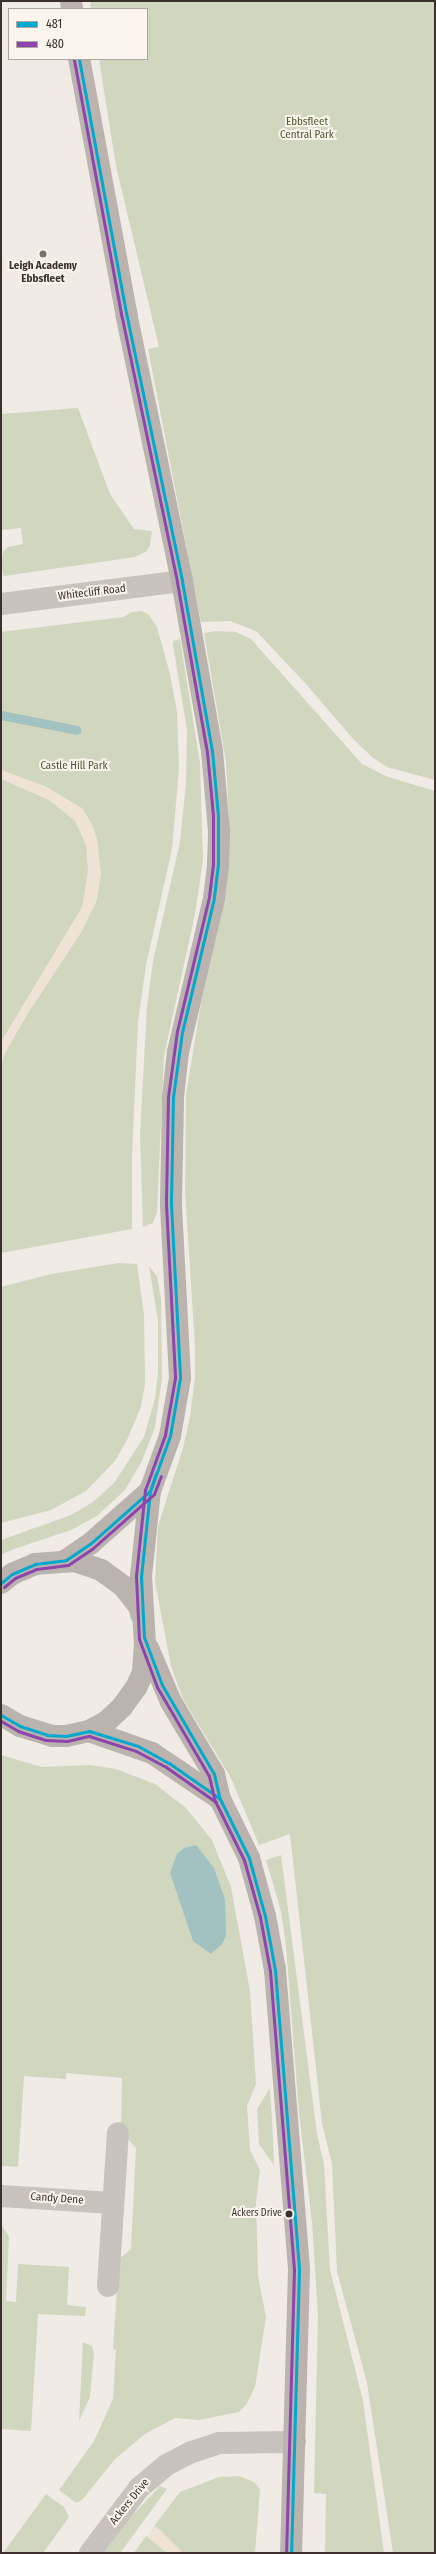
<!DOCTYPE html>
<html>
<head>
<meta charset="utf-8">
<style>
  body { margin:0 }
  #map { position:relative; width:436px; height:2554px; overflow:hidden; background:#f0ebe5; font-family:"Fira Sans Condensed",sans-serif }
  div>[style] { position:absolute }
  [style*='--x'] { left:calc(var(--x)*1px); top:calc(var(--y)*1px); width:calc(var(--w)*1px); rotate:calc(var(--a)*1deg) }
  .green>* { inset:0; background:#d1d6bf }
  .plaza>* { inset:0; background:#eee3d5 }
  .water>* { inset:0; background:#a1c2c1 }
  .stream>* { height:9px; margin:-4.5px; padding:0 4.5px; transform-origin:4.5px; border-radius:4.5px; background:#a1c2c1 }
  .minor>* { height:22px; margin:-11px; padding:0 11px; transform-origin:11px; border-radius:11px; background:#c9c3be }
  .tertiary>* { height:22px; margin:-11px; padding:0 11px; transform-origin:11px; border-radius:11px; background:#c9c3be }
  .secondary>* { height:22px; margin:-11px; padding:0 11px; transform-origin:11px; border-radius:11px; background:#bab3ae }
  .bus-1>* { height:3px; margin:-1.5px; padding:0 1.5px; transform-origin:1.5px; border-radius:1.5px; background:#00a9ce }
  .bus-2>* { height:3px; margin:-1.5px; padding:0 1.5px; transform-origin:1.5px; border-radius:1.5px; background:#8e44ad }
  .dots>* { width:11px; height:11px; translate:-50% -50%; box-sizing:border-box; border:2px solid #fbf5ee; border-radius:50% }
  span { translate:-50% -50%; white-space:nowrap; text-align:center; line-height:1.15; -webkit-text-stroke:4px #fbf5ee; paint-order:stroke }
  .bus-label { font-size:10px; color:#3b302b }
  .right { translate:-100% -50%; text-align:right }
  .park-label { font-size:11px; color:#4a5a2e }
  .poi-label { font-size:11px; color:#3b302b; font-weight:700 }
  .street-label { font-size:11px; color:#3b302b }
  .frame { position:absolute; inset:0; border:2px solid #3b302b; pointer-events:none }
  .legend { position:absolute; left:8px; top:8px; width:140px; height:52px; box-sizing:border-box; background:#fbf5ee; border:1px solid #aea6a0; margin:0; padding:5px 7px; list-style:none; font-size:12px; color:#3b302b }
  .legend li { display:flex; align-items:center; gap:8px; height:20px }
  .legend b { width:20px; border:1px solid #aea6a0 }
</style>
</head>
<body>
<div id="map">
  <div class="green">
    <div style="clip-path:polygon(90px 1px,435px 1px,435px 780px,387px 767px,372px 757px,354px 740px,306px 684px,256px 631px,230px 621px,201px 622px,148px 349px,159px 347px,116px 166px,99px 59px,147px 59px,147px 9px,91px 9px)"></div>
    <div style="clip-path:polygon(78px 408px,110px 494px,134px 529px,152px 531px,150px 545px,147px 551px,135px 557px,4px 576px,1px 566px,3px 552px,8px 547px,23px 544px,21px 528px,1px 530px,1px 414px)"></div>
    <div style="clip-path:polygon(142px 611px,149px 615px,157px 627px,170px 674px,177px 712px,179px 769px,172px 849px,146px 965px,138px 1022px,132px 1156px,132px 1229px,1px 1253px,1px 632px,123px 617px,132px 612px)"></div>
    <div style="clip-path:polygon(216px 631px,236px 632px,251px 639px,362px 764px,388px 777px,435px 791px,435px 2553px,393px 2553px,367px 2383px,337px 2271px,332px 2164px,322px 2123px,290px 1834px,259px 1845px,231px 1778px,183px 1699px,171px 1666px,155px 1582px,158px 1526px,183px 1448px,190px 1417px,195px 1377px,195px 1345px,185px 1192px,186px 1095px,201px 1003px,222px 912px,228px 871px,229px 817px,226px 762px,204px 633px)"></div>
    <div style="clip-path:polygon(180px 639px,200px 763px,203px 860px,195px 914px,164px 1056px,157px 1212px,153px 1223px,143px 1227px,140px 1135px,147px 1007px,153px 961px,180px 842px,186px 782px,187px 730px,173px 645px,173px 641px)"></div>
    <div style="clip-path:polygon(119px 1263px,137px 1264px,144px 1315px,145px 1384px,141px 1407px,127px 1440px,115px 1461px,86px 1491px,51px 1510px,1px 1523px,1px 1287px,51px 1274px)"></div>
    <div style="clip-path:polygon(149px 1266px,157px 1276px,161px 1299px,162px 1379px,155px 1427px,142px 1461px,125px 1490px,97px 1516px,71px 1530px,14px 1549px,1px 1555px,1px 1540px,71px 1515px,93px 1502px,114px 1483px,144px 1437px,155px 1398px,158px 1373px,158px 1321px)"></div>
    <div style="clip-path:polygon(1px 1755px,42px 1767px,90px 1765px,116px 1769px,155px 1784px,186px 1808px,212px 1840px,231px 1887px,250px 1991px,256px 2084px,247px 2106px,250px 2150px,260px 2170px,256px 2202px,258px 2276px,266px 2317px,255px 2387px,246px 2405px,239px 2412px,199px 2420px,175px 2418px,145px 2434px,115px 2459px,82px 2500px,76px 2503px,59px 2490px,94px 2441px,113px 2399px,116px 2350px,113px 2349px,119px 2259px,131px 2249px,136px 2148px,127px 2138px,126px 2126px,121px 2125px,122px 2078px,66px 2073px,66px 2079px,24px 2076px,18px 2167px,1px 2166px)"></div>
    <div style="clip-path:polygon(281px 1855px,317px 2134px,324px 2164px,330px 2270px,363px 2401px,384px 2553px,325px 2553px,326px 2494px,314px 2493px,318px 2315px,312px 2222px,299px 2113px,286px 1946px,281px 1911px,266px 1860px)"></div>
    <div style="clip-path:polygon(270px 2088px,273px 2138px,274px 2165px,259px 2144px,257px 2109px)"></div>
    <div style="clip-path:polygon(1px 2225px,9px 2236px,6px 2301px,16px 2302px,18px 2264px,69px 2267px,67px 2305px,86px 2307px,85px 2316px,38px 2314px,31px 2431px,1px 2429px)"></div>
    <div style="clip-path:polygon(83px 2342px,92px 2346px,94px 2353px,90px 2397px,79px 2421px)"></div>
    <div style="clip-path:polygon(239px 2476px,254px 2482px,260px 2489px,255px 2553px,183px 2553px,154px 2526px,180px 2492px,219px 2477px)"></div>
    <div style="clip-path:polygon(160px 2486px,167px 2489px,120px 2553px,104px 2553px,130px 2518px)"></div>
    <div style="clip-path:polygon(46px 2494px,64px 2507px,69px 2517px,43px 2553px,3px 2553px)"></div>
    <div style="clip-path:polygon(146px 2536px,155px 2542px,167px 2553px,134px 2553px)"></div>
  </div>
  <div class="plaza">
    <div style="clip-path:polygon(1px 770px,45px 786px,82px 808px,92px 824px,97px 839px,101px 874px,97px 900px,82px 931px,27px 1015px,5px 1053px,1px 1067px,1px 1042px,82px 907px,88px 871px,86px 845px,75px 821px,49px 800px,1px 779px)"></div>
    <div style="clip-path:polygon(154px 2526px,159px 2529px,183px 2553px,167px 2553px,147px 2537px)"></div>
  </div>
  <div class="water">
    <div style="clip-path:polygon(196px 1845px,214px 1868px,225px 1899px,226px 1936px,222px 1944px,211px 1954px,193px 1941px,170px 1873px,177px 1854px,184px 1848px)"></div>
  </div>
  <div class="stream">
    <div style="--x:1;--y:715;--w:77;--a:11.2"></div>
  </div>
  <div class="minor">
    <div style="--x:1;--y:2196;--w:112;--a:3.6"></div>
    <div style="--x:108;--y:2286;--w:153;--a:-86.3"></div>
    <div style="--x:90;--y:2553;--w:81;--a:-53"></div>
    <div style="--x:139;--y:2488;--w:35;--a:-40"></div>
    <div style="--x:166;--y:2465;--w:29;--a:-27"></div>
    <div style="--x:192;--y:2452;--w:29;--a:-18"></div>
    <div style="--x:220;--y:2443;--w:75;--a:-0.8"></div>
  </div>
  <div class="tertiary">
    <div style="--x:1;--y:604;--w:182;--a:-7.2"></div>
  </div>
  <div class="secondary">
    <div style="--x:71;--y:1;--w:8;--a:83"></div>
    <div style="--x:66;--y:1560;--w:29;--a:-34"></div>
    <div style="--x:90;--y:1544;--w:80;--a:-41.5"></div>
    <div style="--x:1;--y:1583;--w:14;--a:-39"></div>
    <div style="--x:12;--y:1574;--w:25;--a:-23"></div>
    <div style="--x:35;--y:1564;--w:40;--a:-4.3"></div>
    <div style="--x:75;--y:1561;--w:28;--a:19"></div>
    <div style="--x:101;--y:1570;--w:27;--a:36"></div>
    <div style="--x:123;--y:1586;--w:28;--a:52"></div>
    <div style="--x:140;--y:1608;--w:6;--a:81"></div>
    <div style="--x:148;--y:1648;--w:59;--a:66.9"></div>
    <div style="--x:171;--y:1702;--w:84;--a:59.2"></div>
    <div style="--x:214;--y:1774;--w:26;--a:77"></div>
    <div style="--x:220;--y:1799;--w:66;--a:63.8"></div>
    <div style="--x:249;--y:1858;--w:60;--a:74.6"></div>
    <div style="--x:265;--y:1916;--w:55;--a:79.5"></div>
    <div style="--x:275;--y:1970;--w:301;--a:85.4"></div>
    <div style="--x:299;--y:2270;--w:283;--a:91.6"></div>
    <div style="--x:1;--y:1715;--w:22;--a:30"></div>
    <div style="--x:20;--y:1726;--w:34;--a:17"></div>
    <div style="--x:53;--y:1736;--w:13;--a:0"></div>
    <div style="--x:66;--y:1736;--w:24;--a:-12"></div>
    <div style="--x:89;--y:1731;--w:19;--a:-28"></div>
    <div style="--x:106;--y:1722;--w:22;--a:-43"></div>
    <div style="--x:122;--y:1707;--w:24;--a:-54"></div>
    <div style="--x:136;--y:1688;--w:17;--a:-66"></div>
    <div style="--x:143;--y:1672;--w:27;--a:-86"></div>
    <div style="--x:145;--y:1645;--w:69;--a:-93.3"></div>
    <div style="--x:141;--y:1576;--w:85;--a:-84"></div>
    <div style="--x:150;--y:1491;--w:59;--a:-70"></div>
    <div style="--x:170;--y:1436;--w:59;--a:-80.2"></div>
    <div style="--x:180;--y:1378;--w:174;--a:-93"></div>
    <div style="--x:171;--y:1204;--w:107;--a:-88.9"></div>
    <div style="--x:173;--y:1097;--w:45;--a:-83.7"></div>
    <div style="--x:178;--y:1052;--w:158;--a:-76.8"></div>
    <div style="--x:214;--y:898;--w:34;--a:-83"></div>
    <div style="--x:218;--y:864;--w:33;--a:-88"></div>
    <div style="--x:219;--y:831;--w:80;--a:-95"></div>
    <div style="--x:212;--y:751;--w:173;--a:-100"></div>
    <div style="--x:182;--y:581;--w:270;--a:-101.8"></div>
    <div style="--x:127;--y:317;--w:262;--a:-100.5"></div>
    <div style="--x:89;--y:1731;--w:67;--a:19.2"></div>
    <div style="--x:152;--y:1753;--w:82;--a:34.1"></div>
  </div>
  <div class="bus-1">
    <div style="--x:79;--y:59;--w:262;--a:79.5"></div>
    <div style="--x:127;--y:317;--w:270;--a:78.2"></div>
    <div style="--x:182;--y:581;--w:173;--a:80"></div>
    <div style="--x:212;--y:751;--w:65;--a:84.7"></div>
    <div style="--x:218;--y:816;--w:48;--a:90"></div>
    <div style="--x:218;--y:864;--w:34;--a:97"></div>
    <div style="--x:214;--y:898;--w:138;--a:103.4"></div>
    <div style="--x:182;--y:1032;--w:66;--a:97.9"></div>
    <div style="--x:173;--y:1097;--w:107;--a:91.1"></div>
    <div style="--x:171;--y:1204;--w:174;--a:87"></div>
    <div style="--x:180;--y:1378;--w:59;--a:99.8"></div>
    <div style="--x:170;--y:1436;--w:59;--a:110"></div>
    <div style="--x:150;--y:1491;--w:85;--a:96"></div>
    <div style="--x:141;--y:1576;--w:61;--a:87.2"></div>
    <div style="--x:144;--y:1637;--w:51;--a:69.4"></div>
    <div style="--x:162;--y:1685;--w:103;--a:59.7"></div>
    <div style="--x:214;--y:1774;--w:26;--a:77"></div>
    <div style="--x:220;--y:1799;--w:66;--a:63.8"></div>
    <div style="--x:249;--y:1858;--w:60;--a:74.6"></div>
    <div style="--x:265;--y:1916;--w:55;--a:79.5"></div>
    <div style="--x:275;--y:1970;--w:301;--a:85.4"></div>
    <div style="--x:299;--y:2270;--w:283;--a:91.6"></div>
    <div style="--x:1;--y:1583;--w:14;--a:-39"></div>
    <div style="--x:12;--y:1574;--w:25;--a:-23"></div>
    <div style="--x:35;--y:1564;--w:31;--a:-7"></div>
    <div style="--x:66;--y:1560;--w:29;--a:-34"></div>
    <div style="--x:90;--y:1544;--w:80;--a:-41.5"></div>
    <div style="--x:150;--y:1491;--w:18;--a:-71"></div>
    <div style="--x:1;--y:1715;--w:22;--a:30"></div>
    <div style="--x:20;--y:1726;--w:28;--a:18"></div>
    <div style="--x:47;--y:1735;--w:19;--a:3"></div>
    <div style="--x:66;--y:1736;--w:24;--a:-12"></div>
    <div style="--x:89;--y:1731;--w:51;--a:17"></div>
    <div style="--x:138;--y:1746;--w:35;--a:29"></div>
    <div style="--x:169;--y:1763;--w:61;--a:35"></div>
  </div>
  <div class="bus-2">
    <div style="--x:74;--y:60;--w:262;--a:79.5"></div>
    <div style="--x:122;--y:318;--w:270;--a:78.2"></div>
    <div style="--x:177;--y:582;--w:173;--a:80"></div>
    <div style="--x:207;--y:752;--w:64;--a:84.6"></div>
    <div style="--x:213;--y:816;--w:48;--a:90"></div>
    <div style="--x:213;--y:864;--w:33;--a:97"></div>
    <div style="--x:209;--y:897;--w:138;--a:103.4"></div>
    <div style="--x:177;--y:1031;--w:67;--a:97.8"></div>
    <div style="--x:168;--y:1097;--w:107;--a:91.1"></div>
    <div style="--x:166;--y:1204;--w:174;--a:87"></div>
    <div style="--x:175;--y:1378;--w:58;--a:100"></div>
    <div style="--x:165;--y:1435;--w:59;--a:110"></div>
    <div style="--x:145;--y:1490;--w:86;--a:96"></div>
    <div style="--x:136;--y:1576;--w:63;--a:87.3"></div>
    <div style="--x:139;--y:1639;--w:51;--a:69.4"></div>
    <div style="--x:157;--y:1687;--w:103;--a:59.7"></div>
    <div style="--x:209;--y:1776;--w:26;--a:77"></div>
    <div style="--x:215;--y:1801;--w:66;--a:63.8"></div>
    <div style="--x:244;--y:1860;--w:59;--a:74.3"></div>
    <div style="--x:260;--y:1917;--w:55;--a:79.5"></div>
    <div style="--x:270;--y:1971;--w:300;--a:85.4"></div>
    <div style="--x:294;--y:2270;--w:283;--a:91.6"></div>
    <div style="--x:4;--y:1587;--w:14;--a:-39"></div>
    <div style="--x:15;--y:1578;--w:23;--a:-23"></div>
    <div style="--x:36;--y:1569;--w:32;--a:-7"></div>
    <div style="--x:68;--y:1565;--w:30;--a:-34"></div>
    <div style="--x:93;--y:1548;--w:81;--a:-41.5"></div>
    <div style="--x:154;--y:1494;--w:19;--a:-69"></div>
    <div style="--x:1;--y:1721;--w:20;--a:30"></div>
    <div style="--x:18;--y:1731;--w:29;--a:18"></div>
    <div style="--x:46;--y:1740;--w:21;--a:3"></div>
    <div style="--x:67;--y:1741;--w:23;--a:-13"></div>
    <div style="--x:89;--y:1736;--w:49;--a:17.7"></div>
    <div style="--x:136;--y:1751;--w:34;--a:28"></div>
    <div style="--x:166;--y:1767;--w:61;--a:35"></div>
  </div>
  <div class="dots">
    <div style="left:43px;top:254px;background:#7a716c"></div>
    <div style="left:289px;top:2214px;background:#3b302b"></div>
  </div>
  <div class="bus-label">
    <span class="right" style="left:282px;top:2214px">Ackers Drive</span>
  </div>
  <div class="park-label">
    <span style="left:307px;top:129px">Ebbsfleet<br>Central Park</span>
    <span style="left:74px;top:766px">Castle Hill Park</span>
  </div>
  <div class="poi-label">
    <span style="left:43px;top:273px">Leigh Academy<br>Ebbsfleet</span>
  </div>
  <div class="street-label">
    <span style="left:92px;top:593px;rotate:-7deg">Whitecliff Road</span>
    <span style="left:57px;top:2199px;rotate:4deg">Candy Dene</span>
    <span style="left:130px;top:2502px;rotate:-51deg">Ackers Drive</span>
  </div>
  <div class="frame"></div>
  <ul class="legend">
  <li><b style="height:5px;background:#00a9ce"></b>481</li>
  <li><b style="height:5px;background:#8e44ad"></b>480</li>
  </ul>
</div>
</body>
</html>
